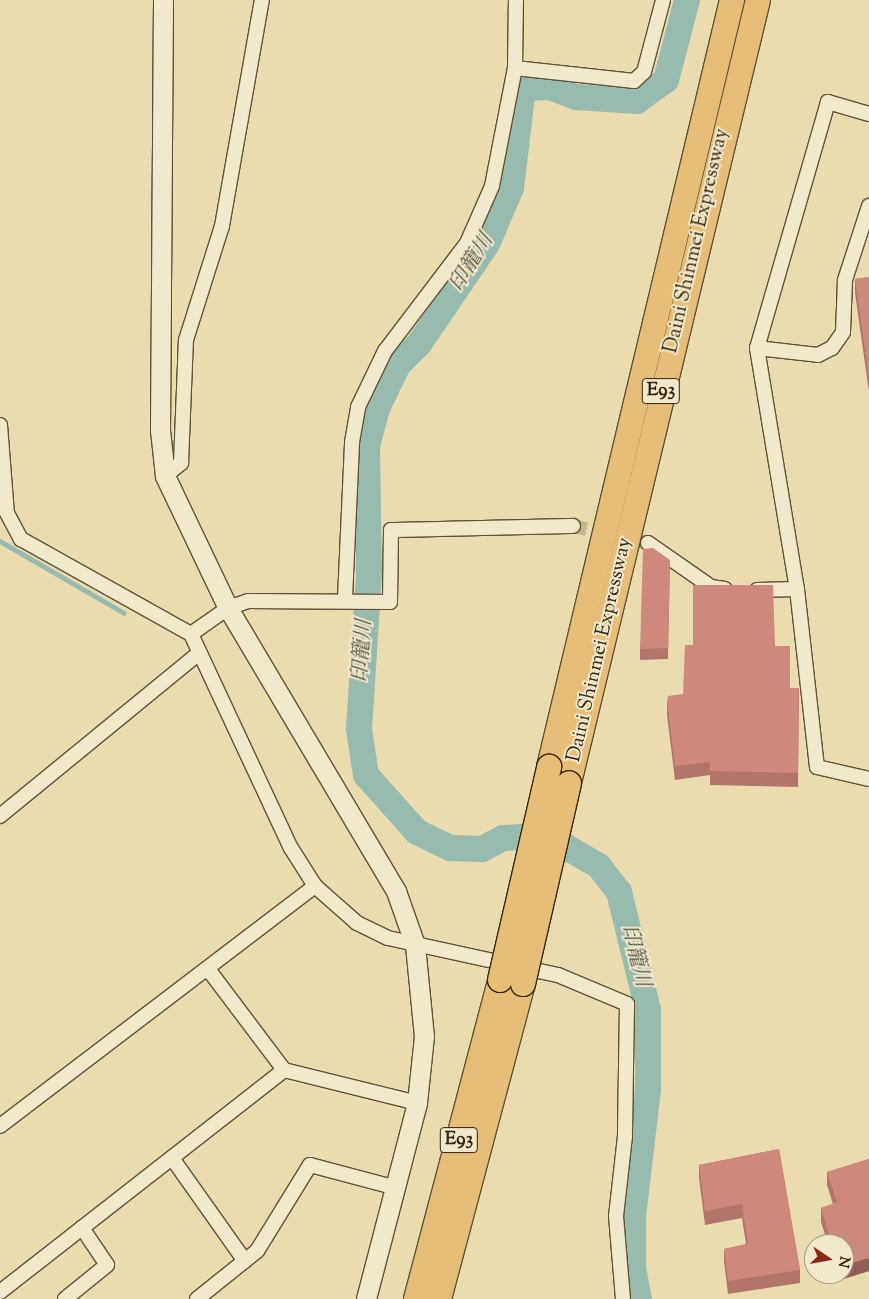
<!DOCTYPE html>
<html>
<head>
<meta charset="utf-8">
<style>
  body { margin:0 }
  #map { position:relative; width:869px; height:1299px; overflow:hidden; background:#ebdcb0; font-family:"Sorts Mill Goudy","Noto Serif JP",serif }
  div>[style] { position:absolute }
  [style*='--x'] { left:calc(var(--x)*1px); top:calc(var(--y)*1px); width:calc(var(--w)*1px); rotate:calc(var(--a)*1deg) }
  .stream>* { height:4.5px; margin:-2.25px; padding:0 2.25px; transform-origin:2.25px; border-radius:2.25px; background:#98bbaf }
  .river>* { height:26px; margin:-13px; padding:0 13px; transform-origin:13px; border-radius:13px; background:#98bbaf }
  .street-tunnel>* { height:14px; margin-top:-7px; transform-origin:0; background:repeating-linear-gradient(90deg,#c6b790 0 14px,transparent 0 21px) }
  .roads { filter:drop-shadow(1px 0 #605238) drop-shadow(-1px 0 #605238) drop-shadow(0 1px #605238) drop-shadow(0 -1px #605238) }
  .street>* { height:14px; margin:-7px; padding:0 7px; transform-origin:7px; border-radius:7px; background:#f2e8cc }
  .secondary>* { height:19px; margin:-9.5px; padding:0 9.5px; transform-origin:9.5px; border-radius:9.5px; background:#f2e8cc }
  .highway>* { height:24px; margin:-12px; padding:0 12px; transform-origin:12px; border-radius:12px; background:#e6be78 }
  .bridges { filter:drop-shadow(1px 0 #322410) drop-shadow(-1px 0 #322410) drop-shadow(0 1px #322410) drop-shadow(0 -1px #322410) }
  .highway-bridge>* { height:24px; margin:-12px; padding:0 12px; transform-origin:12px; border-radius:12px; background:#e6be78 }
  .wall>* { inset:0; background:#b2756b }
  .shaded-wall>* { inset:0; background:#915f57 }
  .building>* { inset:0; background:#cf887c }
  span { translate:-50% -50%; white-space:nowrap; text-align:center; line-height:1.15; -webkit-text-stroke:4px #f2e8cc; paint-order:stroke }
  .shield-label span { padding:1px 4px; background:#f2e8cc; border:1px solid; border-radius:4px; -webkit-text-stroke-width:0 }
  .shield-label { font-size:19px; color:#322410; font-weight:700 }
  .street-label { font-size:20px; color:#322410 }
  .water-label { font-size:21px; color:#515140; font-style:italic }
  .north { position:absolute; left:804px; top:1234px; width:50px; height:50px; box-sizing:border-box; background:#f2e8cc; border:1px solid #a59a81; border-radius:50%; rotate:102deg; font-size:14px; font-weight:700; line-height:20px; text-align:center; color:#322410 }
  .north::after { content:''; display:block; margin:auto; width:18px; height:22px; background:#8f2418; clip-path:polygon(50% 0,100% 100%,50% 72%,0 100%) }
</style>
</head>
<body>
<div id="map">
  <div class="stream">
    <div style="--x:0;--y:541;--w:143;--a:30.1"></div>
  </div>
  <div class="river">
    <div style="--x:639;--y:1299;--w:31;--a:-101"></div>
    <div style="--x:633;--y:1269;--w:52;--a:-90"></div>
    <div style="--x:633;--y:1217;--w:128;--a:-83.3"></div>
    <div style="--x:648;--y:1090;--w:80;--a:-90"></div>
    <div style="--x:648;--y:1010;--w:122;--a:-103.8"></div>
    <div style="--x:619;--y:892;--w:33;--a:-128"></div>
    <div style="--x:599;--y:866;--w:39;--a:-150"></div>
    <div style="--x:565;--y:846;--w:44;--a:-168.2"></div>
    <div style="--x:522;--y:837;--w:19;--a:177"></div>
    <div style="--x:503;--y:838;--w:24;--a:152"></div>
    <div style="--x:482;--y:849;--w:32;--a:-178"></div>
    <div style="--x:450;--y:848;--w:37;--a:-154"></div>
    <div style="--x:417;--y:832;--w:76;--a:-131.8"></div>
    <div style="--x:366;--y:775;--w:47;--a:-98.7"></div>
    <div style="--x:359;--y:729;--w:156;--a:-86.3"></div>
    <div style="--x:369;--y:573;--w:127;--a:-90.9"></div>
    <div style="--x:367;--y:446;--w:39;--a:-75"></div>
    <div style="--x:377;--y:408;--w:48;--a:-64"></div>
    <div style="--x:398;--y:365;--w:30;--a:-45"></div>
    <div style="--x:419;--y:344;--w:121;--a:-55.8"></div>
    <div style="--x:487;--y:244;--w:61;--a:-66.8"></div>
    <div style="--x:511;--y:188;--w:101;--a:-83.2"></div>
    <div style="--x:523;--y:88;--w:27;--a:-2"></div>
    <div style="--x:550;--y:87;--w:28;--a:21"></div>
    <div style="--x:576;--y:97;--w:61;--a:3.8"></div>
    <div style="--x:637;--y:101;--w:36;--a:-36"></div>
    <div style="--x:666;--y:80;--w:83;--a:-75.3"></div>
  </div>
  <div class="street-tunnel">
    <div style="--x:573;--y:526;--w:77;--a:12.8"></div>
  </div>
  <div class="roads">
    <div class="street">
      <div style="--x:515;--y:68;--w:120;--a:6.2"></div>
      <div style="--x:634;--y:81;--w:13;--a:-42"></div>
      <div style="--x:644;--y:72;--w:74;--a:-75.2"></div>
      <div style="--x:869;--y:114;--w:43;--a:-163.7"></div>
      <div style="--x:828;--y:102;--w:256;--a:106.1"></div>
      <div style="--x:757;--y:348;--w:244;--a:80.6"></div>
      <div style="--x:797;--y:589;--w:179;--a:83.6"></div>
      <div style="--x:817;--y:767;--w:53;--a:13"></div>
      <div style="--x:757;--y:348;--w:61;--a:6.5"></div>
      <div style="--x:818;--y:355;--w:16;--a:-27"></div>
      <div style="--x:832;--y:348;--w:19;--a:-55"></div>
      <div style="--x:843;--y:332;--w:52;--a:-87.8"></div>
      <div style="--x:845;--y:280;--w:78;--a:-72"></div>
      <div style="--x:0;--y:425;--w:88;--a:85.5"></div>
      <div style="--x:7;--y:513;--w:30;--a:62"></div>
      <div style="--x:21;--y:539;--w:195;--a:29.2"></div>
      <div style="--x:191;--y:634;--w:236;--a:65"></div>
      <div style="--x:291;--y:848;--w:45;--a:57.7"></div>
      <div style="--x:315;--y:886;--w:56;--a:41.4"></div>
      <div style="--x:357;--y:923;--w:34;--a:26"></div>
      <div style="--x:388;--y:938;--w:174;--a:12.3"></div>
      <div style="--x:558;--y:975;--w:75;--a:22.8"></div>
      <div style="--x:627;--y:1004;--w:132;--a:90.9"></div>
      <div style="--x:625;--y:1136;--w:81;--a:96.4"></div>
      <div style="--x:616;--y:1216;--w:83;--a:85.2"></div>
      <div style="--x:165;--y:476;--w:21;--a:-39"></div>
      <div style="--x:181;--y:463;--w:123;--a:-87.7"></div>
      <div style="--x:186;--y:340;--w:120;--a:-72.5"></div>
      <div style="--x:222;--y:226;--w:230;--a:-80"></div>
      <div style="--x:648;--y:543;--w:77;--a:34.9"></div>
      <div style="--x:711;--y:587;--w:14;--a:8"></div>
      <div style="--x:757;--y:590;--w:40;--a:-1.4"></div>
      <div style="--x:345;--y:598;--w:156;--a:-87.4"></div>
      <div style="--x:352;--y:442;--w:36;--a:-80"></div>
      <div style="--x:358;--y:407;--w:62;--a:-64.3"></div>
      <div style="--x:385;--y:351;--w:136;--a:-52.8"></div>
      <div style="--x:467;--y:243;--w:62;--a:-66.3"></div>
      <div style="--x:492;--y:186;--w:120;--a:-79"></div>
      <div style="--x:515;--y:68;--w:68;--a:-89.2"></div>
      <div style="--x:191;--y:634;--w:45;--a:-35.1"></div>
      <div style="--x:228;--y:608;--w:21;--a:-19"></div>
      <div style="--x:248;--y:601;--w:142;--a:0.4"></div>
      <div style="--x:390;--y:602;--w:72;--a:-89.2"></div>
      <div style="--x:391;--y:530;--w:182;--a:-1.3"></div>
      <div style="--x:0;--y:816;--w:256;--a:-39.3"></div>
      <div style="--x:208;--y:969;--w:126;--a:53"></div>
      <div style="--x:0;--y:1126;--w:396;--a:-37.3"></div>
      <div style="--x:172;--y:1158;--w:126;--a:54.7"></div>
      <div style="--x:0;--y:1292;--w:360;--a:-38"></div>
      <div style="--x:284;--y:1070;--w:137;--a:13.9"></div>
      <div style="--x:65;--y:1299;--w:54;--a:-39"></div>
      <div style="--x:107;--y:1265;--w:45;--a:-124"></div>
      <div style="--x:197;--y:1299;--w:77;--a:-38.7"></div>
      <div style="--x:257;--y:1251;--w:101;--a:-58.4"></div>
      <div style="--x:310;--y:1165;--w:86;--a:14.8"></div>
    </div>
    <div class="secondary">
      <div style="--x:163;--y:0;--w:430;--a:90.4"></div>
      <div style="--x:160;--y:430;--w:46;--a:83.8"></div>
      <div style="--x:165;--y:476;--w:146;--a:64.5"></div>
      <div style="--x:228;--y:608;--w:329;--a:59.3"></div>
      <div style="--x:396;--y:891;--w:57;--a:70.6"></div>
      <div style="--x:415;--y:945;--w:91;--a:84.4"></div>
      <div style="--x:424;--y:1036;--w:67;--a:96"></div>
      <div style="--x:417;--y:1103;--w:203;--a:104.6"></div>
    </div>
    <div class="highway">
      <div style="--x:549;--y:767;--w:789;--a:-76.58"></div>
      <div style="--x:569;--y:783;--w:805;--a:-76.43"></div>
      <div style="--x:416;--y:1299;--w:330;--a:-75.2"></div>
      <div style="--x:439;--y:1299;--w:326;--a:-75.1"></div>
    </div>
  </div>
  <div class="bridges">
    <div class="highway-bridge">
      <div style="--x:500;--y:980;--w:219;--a:-77"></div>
      <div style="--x:523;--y:984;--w:206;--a:-77.1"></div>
    </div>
  </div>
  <div class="wall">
    <div style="clip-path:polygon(869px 277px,869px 392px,855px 293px,855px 279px)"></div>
    <div style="clip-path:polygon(670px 560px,668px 659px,640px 660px,640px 649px)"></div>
    <div style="clip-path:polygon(775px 646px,790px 688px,799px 688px,798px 787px,710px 785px,710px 775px,675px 780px,667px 715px,667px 701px,683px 694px)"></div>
    <div style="clip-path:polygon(779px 1149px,800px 1270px,800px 1283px,728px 1294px,724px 1262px,724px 1249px,746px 1244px,742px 1218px,705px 1225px,699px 1178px,699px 1165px)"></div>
    <div style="clip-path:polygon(869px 1159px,869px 1271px,840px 1280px,838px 1274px,844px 1274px,844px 1244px,828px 1244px,821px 1222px,821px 1208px,833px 1204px,827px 1185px,827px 1172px)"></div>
  </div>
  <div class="shaded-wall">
    <div style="clip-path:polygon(869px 1258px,869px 1271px,840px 1280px,840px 1274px,844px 1274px,844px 1265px)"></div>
  </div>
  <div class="building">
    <div style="clip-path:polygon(869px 277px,869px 378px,855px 279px)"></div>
    <div style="clip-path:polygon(653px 548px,670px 560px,668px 648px,640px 649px,643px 549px)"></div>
    <div style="clip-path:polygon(693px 585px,773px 585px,775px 646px,790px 646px,790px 688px,799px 688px,798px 773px,710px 771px,710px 762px,675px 766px,667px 701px,668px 696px,683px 694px,685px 645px,693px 645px)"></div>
    <div style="clip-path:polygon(779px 1149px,800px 1270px,728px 1281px,724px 1249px,748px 1244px,742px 1204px,705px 1211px,699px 1165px)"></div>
    <div style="clip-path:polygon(869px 1159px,869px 1258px,844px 1265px,844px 1244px,832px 1244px,821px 1208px,837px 1202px,827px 1172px)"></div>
  </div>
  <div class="shield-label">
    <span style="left:661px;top:391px">E93</span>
    <span style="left:459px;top:1140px">E93</span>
  </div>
  <div class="street-label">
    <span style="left:697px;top:241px;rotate:-77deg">Daini Shinmei Expressway</span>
    <span style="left:600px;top:650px;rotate:-77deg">Daini Shinmei Expressway</span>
  </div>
  <div class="water-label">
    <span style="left:472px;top:263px;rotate:-58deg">印籠川</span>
    <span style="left:363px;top:651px;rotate:-86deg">印籠川</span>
    <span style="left:635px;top:956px;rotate:76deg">印籠川</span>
  </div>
  <div class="north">N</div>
</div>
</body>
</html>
